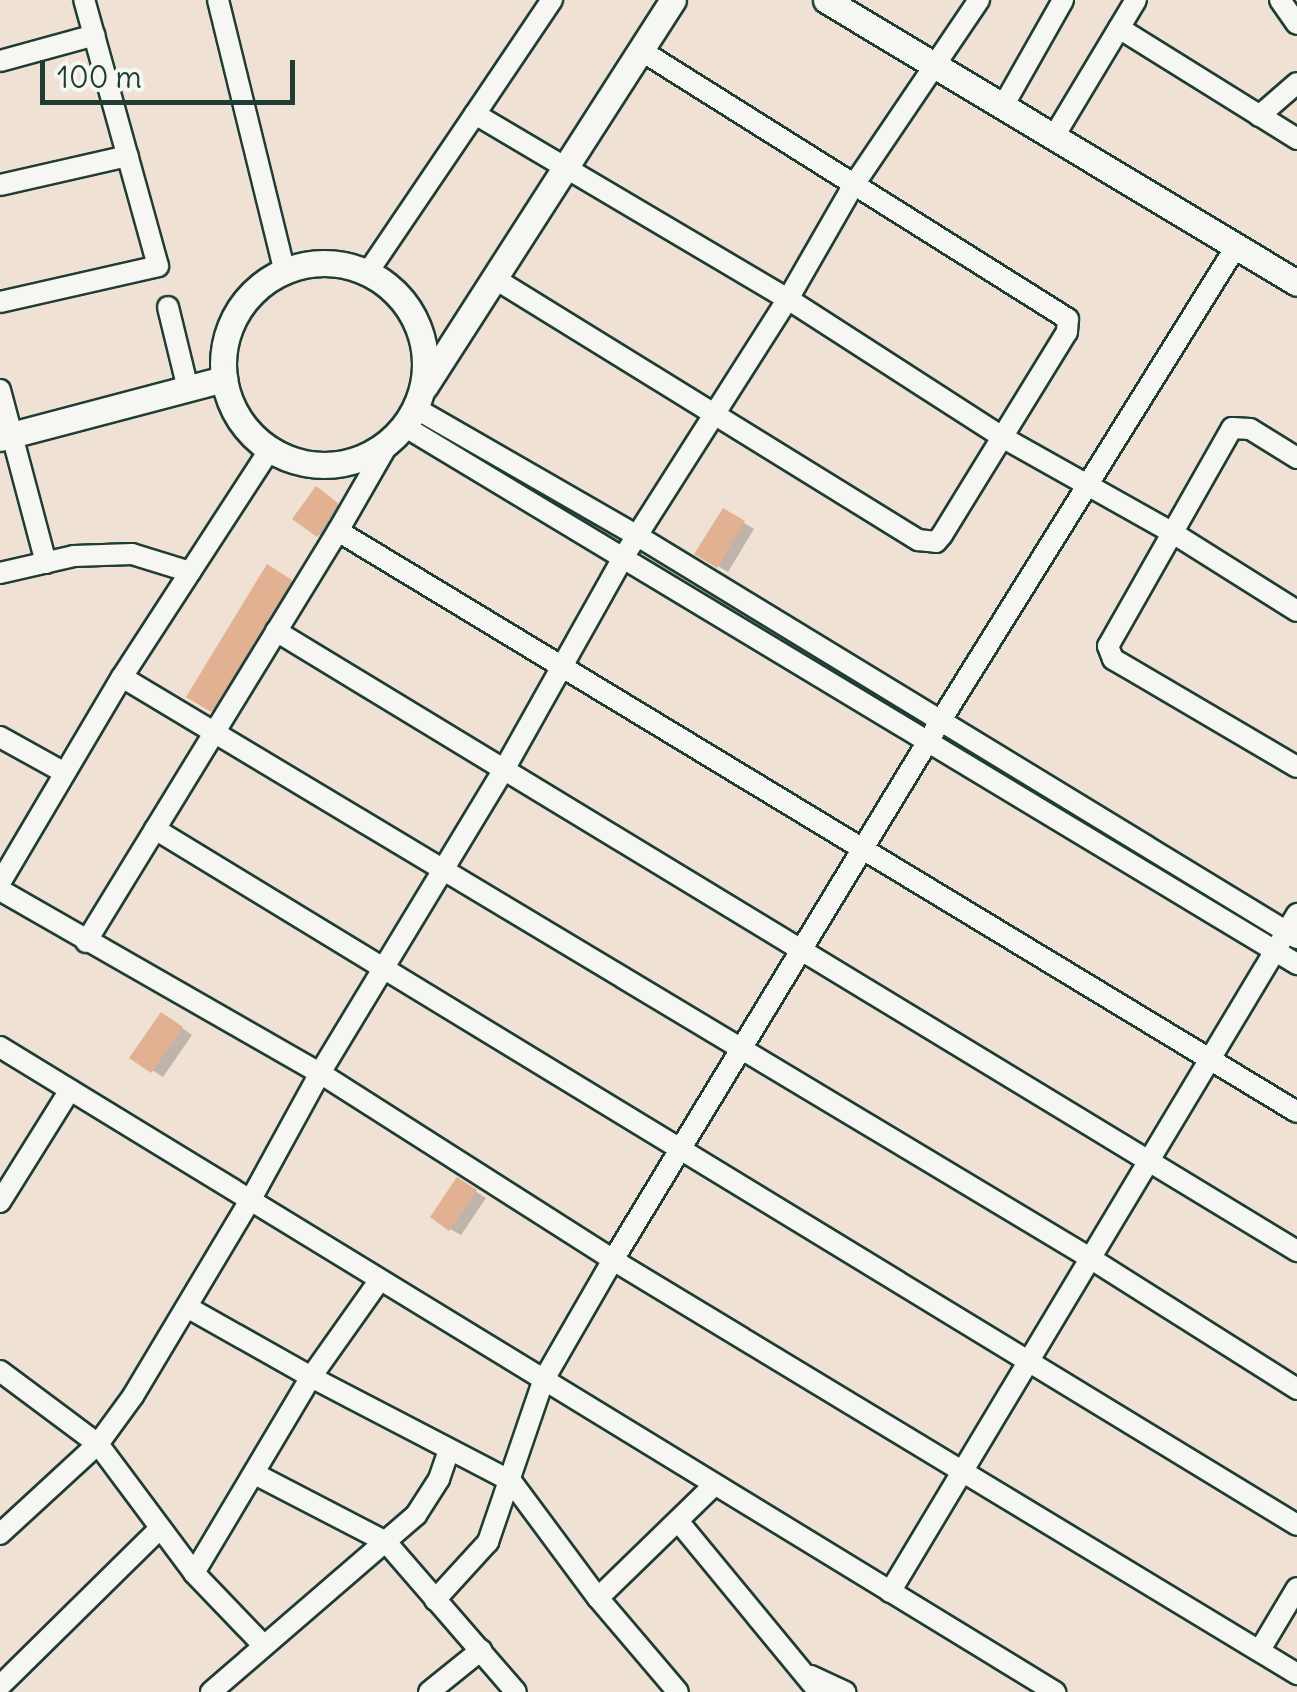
<!DOCTYPE html>
<html>
<head>
<meta charset="utf-8">
<style>
  body { margin:0 }
  #map { position:relative; width:1297px; height:1692px; overflow:hidden; background:#f0e1d5; font-family:Delius,sans-serif }
  div>[style] { position:absolute }
  [style*='--x'] { left:calc(var(--x)*1px); top:calc(var(--y)*1px); width:calc(var(--w)*1px); rotate:calc(var(--a)*1deg) }
  .shadow>* { inset:0; background:#0003 }
  .building>* { inset:0; background:#e1b192 }
  .roads { filter:drop-shadow(2px 0 #1f3d34) drop-shadow(-2px 0 #1f3d34) drop-shadow(0 2px #1f3d34) drop-shadow(0 -2px #1f3d34) }
  .minor>* { height:20px; margin:-10px; padding:0 10px; transform-origin:10px; border-radius:10px; background:#f6f6f2 }
  .tertiary>* { height:25px; margin:-12.5px; padding:0 12.5px; transform-origin:12.5px; border-radius:12.5px; background:#f6f6f2 }
  .tertiary>.ring { margin:-12.5px; padding:0; box-sizing:content-box; background:none; border:25px solid #f6f6f2; border-radius:50% }
  span { translate:-50% -50%; white-space:nowrap; text-align:center; line-height:1.15; -webkit-text-stroke:10px #f6f6f2; paint-order:stroke }
  .scale { position:absolute; left:40px; top:60px; width:255px; height:45px; box-sizing:border-box; border:5px solid #1f3d34; border-top:0; padding-left:12px; font-size:30px; line-height:35px; white-space:nowrap; color:#1f3d34; -webkit-text-stroke:8px #f6f6f2; paint-order:stroke }
</style>
</head>
<body>
<div id="map">
  <div class="shadow">
    <div style="clip-path:polygon(323px 493px,343px 508px,325px 539px,295px 518px)"></div>
    <div style="clip-path:polygon(724px 511px,754px 529px,728px 572px,698px 554px)"></div>
    <div style="clip-path:polygon(268px 568px,305px 590px,226px 719px,189px 696px)"></div>
    <div style="clip-path:polygon(172px 1021px,192px 1035px,163px 1077px,133px 1058px)"></div>
    <div style="clip-path:polygon(458px 1180px,486px 1198px,461px 1235px,450px 1229px)"></div>
  </div>
  <div class="building">
    <div style="clip-path:polygon(316px 486px,338px 503px,317px 537px,292px 519px)"></div>
    <div style="clip-path:polygon(723px 508px,745px 521px,717px 568px,694px 554px)"></div>
    <div style="clip-path:polygon(267px 564px,292px 580px,211px 712px,186px 697px)"></div>
    <div style="clip-path:polygon(161px 1012px,183px 1027px,151px 1073px,129px 1058px)"></div>
    <div style="clip-path:polygon(457px 1177px,477px 1190px,449px 1231px,430px 1217px)"></div>
  </div>
  <div class="roads">
    <div class="minor">
      <div style="--x:218;--y:0;--w:277;--a:76.2"></div>
      <div style="--x:1280;--y:0;--w:29;--a:55"></div>
      <div style="--x:1119;--y:28;--w:210;--a:31.9"></div>
      <div style="--x:0;--y:61;--w:98;--a:-15.3"></div>
      <div style="--x:1002;--y:108;--w:124;--a:-60.5"></div>
      <div style="--x:475;--y:114;--w:138;--a:-56"></div>
      <div style="--x:1259;--y:116;--w:50;--a:-41"></div>
      <div style="--x:1053;--y:138;--w:161;--a:-59"></div>
      <div style="--x:0;--y:185;--w:131;--a:-12.8"></div>
      <div style="--x:368;--y:272;--w:191;--a:-55.9"></div>
      <div style="--x:475;--y:114;--w:364;--a:30.6"></div>
      <div style="--x:788;--y:299;--w:255;--a:32.8"></div>
      <div style="--x:1002;--y:437;--w:196;--a:29.3"></div>
      <div style="--x:1173;--y:533;--w:146;--a:32.2"></div>
      <div style="--x:497;--y:280;--w:495;--a:31.7"></div>
      <div style="--x:918;--y:540;--w:18;--a:6"></div>
      <div style="--x:936;--y:542;--w:9;--a:-49"></div>
      <div style="--x:942;--y:535;--w:238;--a:-58.4"></div>
      <div style="--x:1067;--y:332;--w:13;--a:-86"></div>
      <div style="--x:1068;--y:319;--w:503;--a:-147.83"></div>
      <div style="--x:0;--y:302;--w:162;--a:-12.8"></div>
      <div style="--x:158;--y:266;--w:276;--a:-105.5"></div>
      <div style="--x:168;--y:307;--w:84;--a:76.3"></div>
      <div style="--x:0;--y:390;--w:179;--a:75.1"></div>
      <div style="--x:415;--y:408;--w:255;--a:29.9"></div>
      <div style="--x:636;--y:535;--w:774;--a:31.37"></div>
      <div style="--x:404;--y:426;--w:1043;--a:31.07"></div>
      <div style="--x:392;--y:437;--w:108;--a:119.9"></div>
      <div style="--x:338;--y:531;--w:1121;--a:31.21"></div>
      <div style="--x:1297;--y:458;--w:55;--a:-148.3"></div>
      <div style="--x:1250;--y:429;--w:18;--a:-177"></div>
      <div style="--x:1232;--y:428;--w:251;--a:119.6"></div>
      <div style="--x:1108;--y:646;--w:14;--a:69"></div>
      <div style="--x:1113;--y:659;--w:213;--a:30.4"></div>
      <div style="--x:0;--y:573;--w:76;--a:-12.9"></div>
      <div style="--x:74;--y:556;--w:58;--a:-2"></div>
      <div style="--x:132;--y:554;--w:61;--a:17.2"></div>
      <div style="--x:276;--y:631;--w:1195;--a:31.27"></div>
      <div style="--x:122;--y:677;--w:1129;--a:30.97"></div>
      <div style="--x:1090;--y:1258;--w:245;--a:32.3"></div>
      <div style="--x:0;--y:737;--w:74;--a:29"></div>
      <div style="--x:155;--y:829;--w:1337;--a:31.36"></div>
      <div style="--x:0;--y:883;--w:239;--a:-59.4"></div>
      <div style="--x:122;--y:677;--w:272;--a:-57"></div>
      <div style="--x:0;--y:890;--w:369;--a:29.8"></div>
      <div style="--x:320;--y:1073;--w:348;--a:32.5"></div>
      <div style="--x:613;--y:1260;--w:800;--a:31.18"></div>
      <div style="--x:86;--y:942;--w:482;--a:-58.5"></div>
      <div style="--x:0;--y:1047;--w:1237;--a:31.44"></div>
      <div style="--x:0;--y:1202;--w:132;--a:-58"></div>
      <div style="--x:187;--y:1307;--w:142;--a:29.4"></div>
      <div style="--x:311;--y:1377;--w:225;--a:27.5"></div>
      <div style="--x:511;--y:1481;--w:146;--a:53.4"></div>
      <div style="--x:598;--y:1598;--w:123;--a:49.6"></div>
      <div style="--x:0;--y:1371;--w:122;--a:36.7"></div>
      <div style="--x:98;--y:1444;--w:161;--a:53.3"></div>
      <div style="--x:194;--y:1573;--w:98;--a:46.2"></div>
      <div style="--x:255;--y:1474;--w:148;--a:27.4"></div>
      <div style="--x:386;--y:1542;--w:198;--a:49.1"></div>
      <div style="--x:678;--y:1521;--w:222;--a:50.5"></div>
      <div style="--x:0;--y:1534;--w:133;--a:-42.6"></div>
      <div style="--x:98;--y:1444;--w:59;--a:-53.9"></div>
      <div style="--x:133;--y:1396;--w:230;--a:-59.1"></div>
      <div style="--x:251;--y:1199;--w:144;--a:-61.3"></div>
      <div style="--x:320;--y:1073;--w:357;--a:-58.8"></div>
      <div style="--x:505;--y:768;--w:243;--a:-60.7"></div>
      <div style="--x:624;--y:556;--w:305;--a:-57.5"></div>
      <div style="--x:788;--y:299;--w:130;--a:-60.1"></div>
      <div style="--x:853;--y:186;--w:225;--a:-55.9"></div>
      <div style="--x:194;--y:1573;--w:228;--a:-59.2"></div>
      <div style="--x:311;--y:1377;--w:118;--a:-54.7"></div>
      <div style="--x:890;--y:1592;--w:791;--a:-59.02"></div>
      <div style="--x:598;--y:1598;--w:161;--a:-44.2"></div>
      <div style="--x:435;--y:1600;--w:79;--a:-47.6"></div>
      <div style="--x:488;--y:1542;--w:170;--a:-71.1"></div>
      <div style="--x:543;--y:1381;--w:140;--a:-60"></div>
      <div style="--x:613;--y:1260;--w:607;--a:-58.74"></div>
      <div style="--x:928;--y:741;--w:584;--a:-58.08"></div>
      <div style="--x:1260;--y:1650;--w:72;--a:-59.2"></div>
      <div style="--x:811;--y:1676;--w:38;--a:25"></div>
      <div style="--x:0;--y:1686;--w:225;--a:-44.6"></div>
      <div style="--x:211;--y:1692;--w:271;--a:-40.8"></div>
      <div style="--x:416;--y:1515;--w:43;--a:-57.4"></div>
      <div style="--x:439;--y:1479;--w:31;--a:-71"></div>
      <div style="--x:429;--y:1692;--w:67;--a:-38.9"></div>
    </div>
    <div class="tertiary">
      <div style="--x:826;--y:0;--w:549;--a:31"></div>
      <div class="ring" style="left:223px;top:263px;width:177px;height:177px"></div>
      <div style="--x:425;--y:386;--w:459;--a:-57.3"></div>
      <div style="--x:0;--y:438;--w:232;--a:-14.8"></div>
    </div>
  </div>
  <div class="scale">100 m</div>
</div>
</body>
</html>
